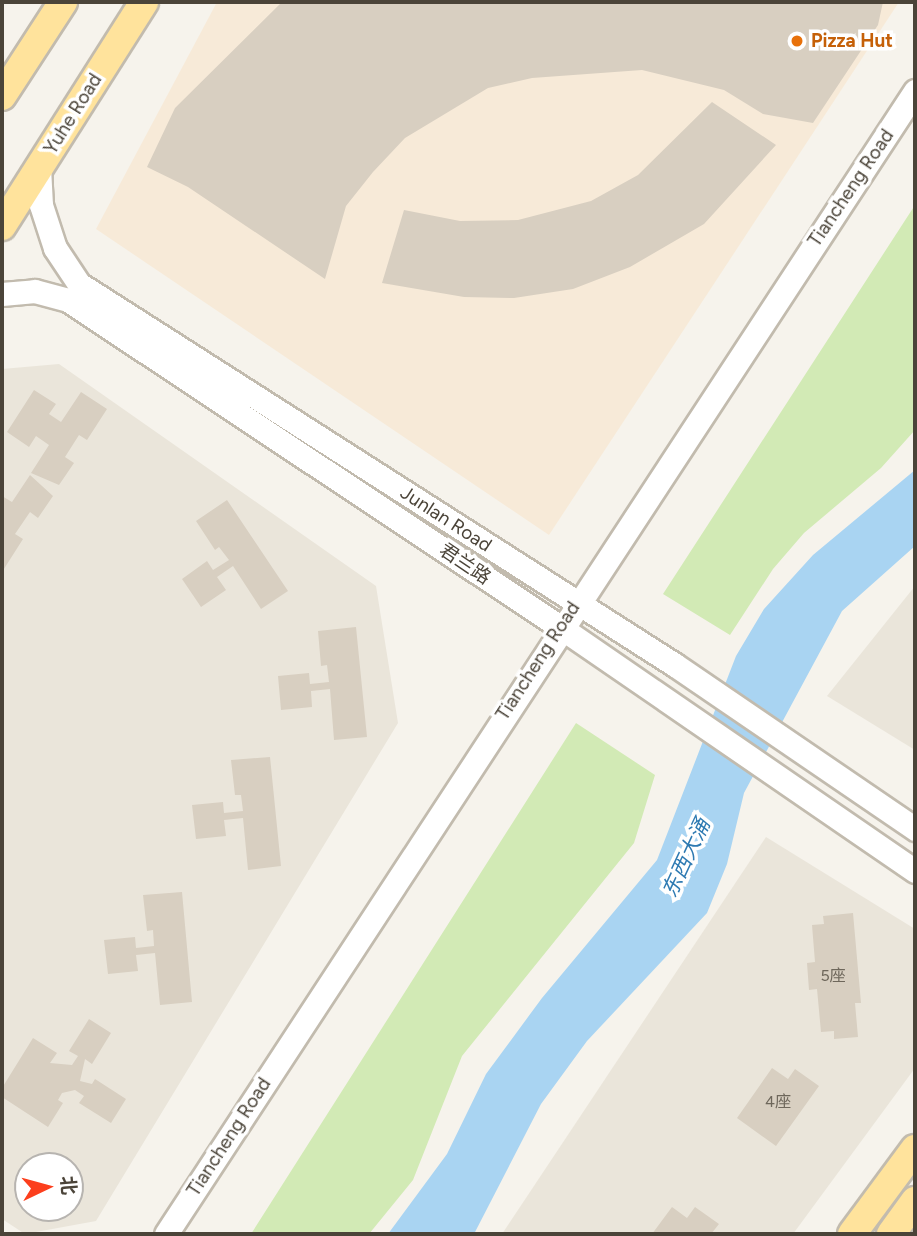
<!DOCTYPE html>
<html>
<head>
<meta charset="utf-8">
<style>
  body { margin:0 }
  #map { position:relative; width:917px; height:1236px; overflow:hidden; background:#f6f3ec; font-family:Figtree,"Noto Sans SC",sans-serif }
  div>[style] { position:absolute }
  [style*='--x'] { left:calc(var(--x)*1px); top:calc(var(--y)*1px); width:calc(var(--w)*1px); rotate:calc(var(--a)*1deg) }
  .residential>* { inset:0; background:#eae5da }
  .commercial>* { inset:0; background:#f7ead8 }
  .green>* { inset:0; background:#d2eab5 }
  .water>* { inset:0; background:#a9d4f2 }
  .building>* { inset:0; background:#d8cfc1 }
  .roads { filter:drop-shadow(2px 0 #c2bbae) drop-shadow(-2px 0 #c2bbae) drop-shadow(0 2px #c2bbae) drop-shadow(0 -2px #c2bbae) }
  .minor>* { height:23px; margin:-11.5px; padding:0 11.5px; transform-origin:11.5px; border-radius:11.5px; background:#fff }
  .major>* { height:28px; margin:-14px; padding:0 14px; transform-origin:14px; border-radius:14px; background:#ffe39c }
  .dots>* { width:19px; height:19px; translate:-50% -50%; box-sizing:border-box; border:4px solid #fff; border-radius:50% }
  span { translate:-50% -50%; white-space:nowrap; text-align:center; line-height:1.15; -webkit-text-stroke:7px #fff; paint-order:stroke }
  .number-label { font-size:16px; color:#6e675b }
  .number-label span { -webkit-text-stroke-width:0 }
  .food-label { font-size:19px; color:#c56008; font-weight:700 }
  .left { translate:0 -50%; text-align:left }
  .street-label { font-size:19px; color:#4b4439 }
  .water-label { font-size:21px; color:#2e7ab2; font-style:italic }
  .frame { position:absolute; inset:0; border:4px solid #4b4439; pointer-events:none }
  .north { position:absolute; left:14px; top:1152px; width:70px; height:70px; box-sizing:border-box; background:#fff; border:2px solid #b7b4b0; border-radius:50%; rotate:85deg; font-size:19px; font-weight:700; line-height:28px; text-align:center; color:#4b4439 }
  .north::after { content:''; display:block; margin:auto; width:24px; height:32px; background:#fc3f1d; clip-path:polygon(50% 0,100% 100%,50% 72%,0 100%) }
</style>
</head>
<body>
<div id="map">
  <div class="residential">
    <div style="clip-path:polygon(evenodd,59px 364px,376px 586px,398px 723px,96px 1221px,25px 1234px,2px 1219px,2px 369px,59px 364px,28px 1166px,70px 1166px,70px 1208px,28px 1208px,28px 1166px)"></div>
    <div style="clip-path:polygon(915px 586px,915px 750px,827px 696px)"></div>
    <div style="clip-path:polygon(766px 837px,915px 929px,915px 1068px,793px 1234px,502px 1234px)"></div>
  </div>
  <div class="commercial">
    <div style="clip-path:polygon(217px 2px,899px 2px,549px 535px,96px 229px)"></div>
  </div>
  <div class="green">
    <div style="clip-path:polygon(915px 205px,915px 430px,881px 468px,804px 533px,773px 569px,730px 635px,663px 594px)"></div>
    <div style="clip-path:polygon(576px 723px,655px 775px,634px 843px,462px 1056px,413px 1180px,369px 1234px,251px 1234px)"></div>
  </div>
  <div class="water">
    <div style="clip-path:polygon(915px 470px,915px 546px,842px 611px,744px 793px,727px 864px,707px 913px,587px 1041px,541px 1104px,474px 1234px,388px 1234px,447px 1154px,486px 1074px,542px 998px,657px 860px,736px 656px,764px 609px,813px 555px)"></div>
  </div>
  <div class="building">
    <div style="clip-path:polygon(282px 2px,883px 2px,878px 25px,813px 123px,763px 114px,724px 90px,642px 70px,532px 78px,488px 88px,405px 138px,373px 172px,346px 206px,325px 279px,188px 187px,147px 167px,175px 108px)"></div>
    <div style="clip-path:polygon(712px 102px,776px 145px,704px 224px,630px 267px,573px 289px,514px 298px,464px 297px,382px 283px,404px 210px,460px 221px,518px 220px,591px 201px,638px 175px)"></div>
    <div style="clip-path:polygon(34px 390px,56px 404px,49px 414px,61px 422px,81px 392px,107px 409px,87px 440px,79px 435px,65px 457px,74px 463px,59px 485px,31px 473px,49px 445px,36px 436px,29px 447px,7px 432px)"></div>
    <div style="clip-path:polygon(30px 475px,53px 496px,38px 518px,30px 512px,15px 534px,23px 539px,2px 572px,2px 496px,12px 502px)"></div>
    <div style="clip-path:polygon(227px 500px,288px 591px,261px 609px,233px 566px,217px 577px,226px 590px,201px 607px,182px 579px,207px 561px,213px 570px,229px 560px,219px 547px,215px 550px,196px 521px)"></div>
    <div style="clip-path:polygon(356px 627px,367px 737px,334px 740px,330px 689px,311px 691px,312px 707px,281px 710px,278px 676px,309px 673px,310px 684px,329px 682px,327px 665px,321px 666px,318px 631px)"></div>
    <div style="clip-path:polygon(270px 757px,281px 866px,248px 870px,243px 818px,224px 820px,226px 836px,196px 839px,192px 805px,223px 802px,224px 813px,243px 811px,241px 795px,235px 795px,231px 760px)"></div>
    <div style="clip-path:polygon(182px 892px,192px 1002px,160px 1005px,155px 953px,136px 955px,138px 971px,108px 974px,104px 940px,135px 937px,136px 948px,154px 946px,153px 930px,147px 931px,143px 895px)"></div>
    <div style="clip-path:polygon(853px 913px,861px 1003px,855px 1003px,858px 1037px,834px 1039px,834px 1031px,821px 1032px,817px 989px,809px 990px,807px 963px,815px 962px,812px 925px,824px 924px,823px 916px)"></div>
    <div style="clip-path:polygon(89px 1019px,111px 1033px,92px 1064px,85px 1059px,80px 1081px,92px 1084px,95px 1079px,126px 1099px,111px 1123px,79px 1103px,84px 1096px,75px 1090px,62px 1093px,58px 1100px,63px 1103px,48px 1127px,2px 1097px,2px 1088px,33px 1038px,57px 1053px,50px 1063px,72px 1065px,78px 1056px,69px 1051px)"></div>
    <div style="clip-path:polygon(772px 1068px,788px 1079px,795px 1069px,819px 1086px,776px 1146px,737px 1118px)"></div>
    <div style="clip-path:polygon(672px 1207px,687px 1218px,695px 1207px,719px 1224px,711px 1234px,652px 1234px)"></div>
  </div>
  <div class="roads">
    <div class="minor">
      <div style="--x:39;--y:167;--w:38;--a:87"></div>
      <div style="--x:41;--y:205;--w:45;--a:72"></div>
      <div style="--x:55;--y:248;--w:43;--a:56.3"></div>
      <div style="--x:79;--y:284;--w:707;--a:32.59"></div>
      <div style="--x:675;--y:665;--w:291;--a:34.3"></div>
      <div style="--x:2;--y:294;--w:33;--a:-5"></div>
      <div style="--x:35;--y:291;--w:34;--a:15"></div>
      <div style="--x:68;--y:300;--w:591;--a:33.61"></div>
      <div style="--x:560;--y:627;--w:431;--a:34.5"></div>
      <div style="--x:166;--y:1234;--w:1367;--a:-56.76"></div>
    </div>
    <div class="major">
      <div style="--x:2;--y:96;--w:112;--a:-57"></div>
      <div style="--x:2;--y:226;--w:265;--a:-57.6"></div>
      <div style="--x:852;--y:1234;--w:106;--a:-53.5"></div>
      <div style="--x:891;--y:1234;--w:41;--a:-54"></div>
    </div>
  </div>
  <div class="dots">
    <div style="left:797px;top:41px;background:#e8710a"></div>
  </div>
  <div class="number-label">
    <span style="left:833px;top:976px">5座</span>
    <span style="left:778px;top:1102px">4座</span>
  </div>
  <div class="food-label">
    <span class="left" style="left:811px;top:41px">Pizza Hut</span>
  </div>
  <div class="street-label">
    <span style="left:73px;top:114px;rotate:-58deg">Yuhe Road</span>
    <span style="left:851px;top:188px;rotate:-56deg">Tiancheng Road</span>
    <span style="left:446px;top:519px;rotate:33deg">Junlan Road</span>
    <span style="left:465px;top:564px;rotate:34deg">君兰路</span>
    <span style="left:538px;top:661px;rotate:-57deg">Tiancheng Road</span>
    <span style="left:229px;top:1137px;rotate:-57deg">Tiancheng Road</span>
  </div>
  <div class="water-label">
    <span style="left:686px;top:858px;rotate:-65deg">东西大涌</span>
  </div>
  <div class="frame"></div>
  <div class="north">北</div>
</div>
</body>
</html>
